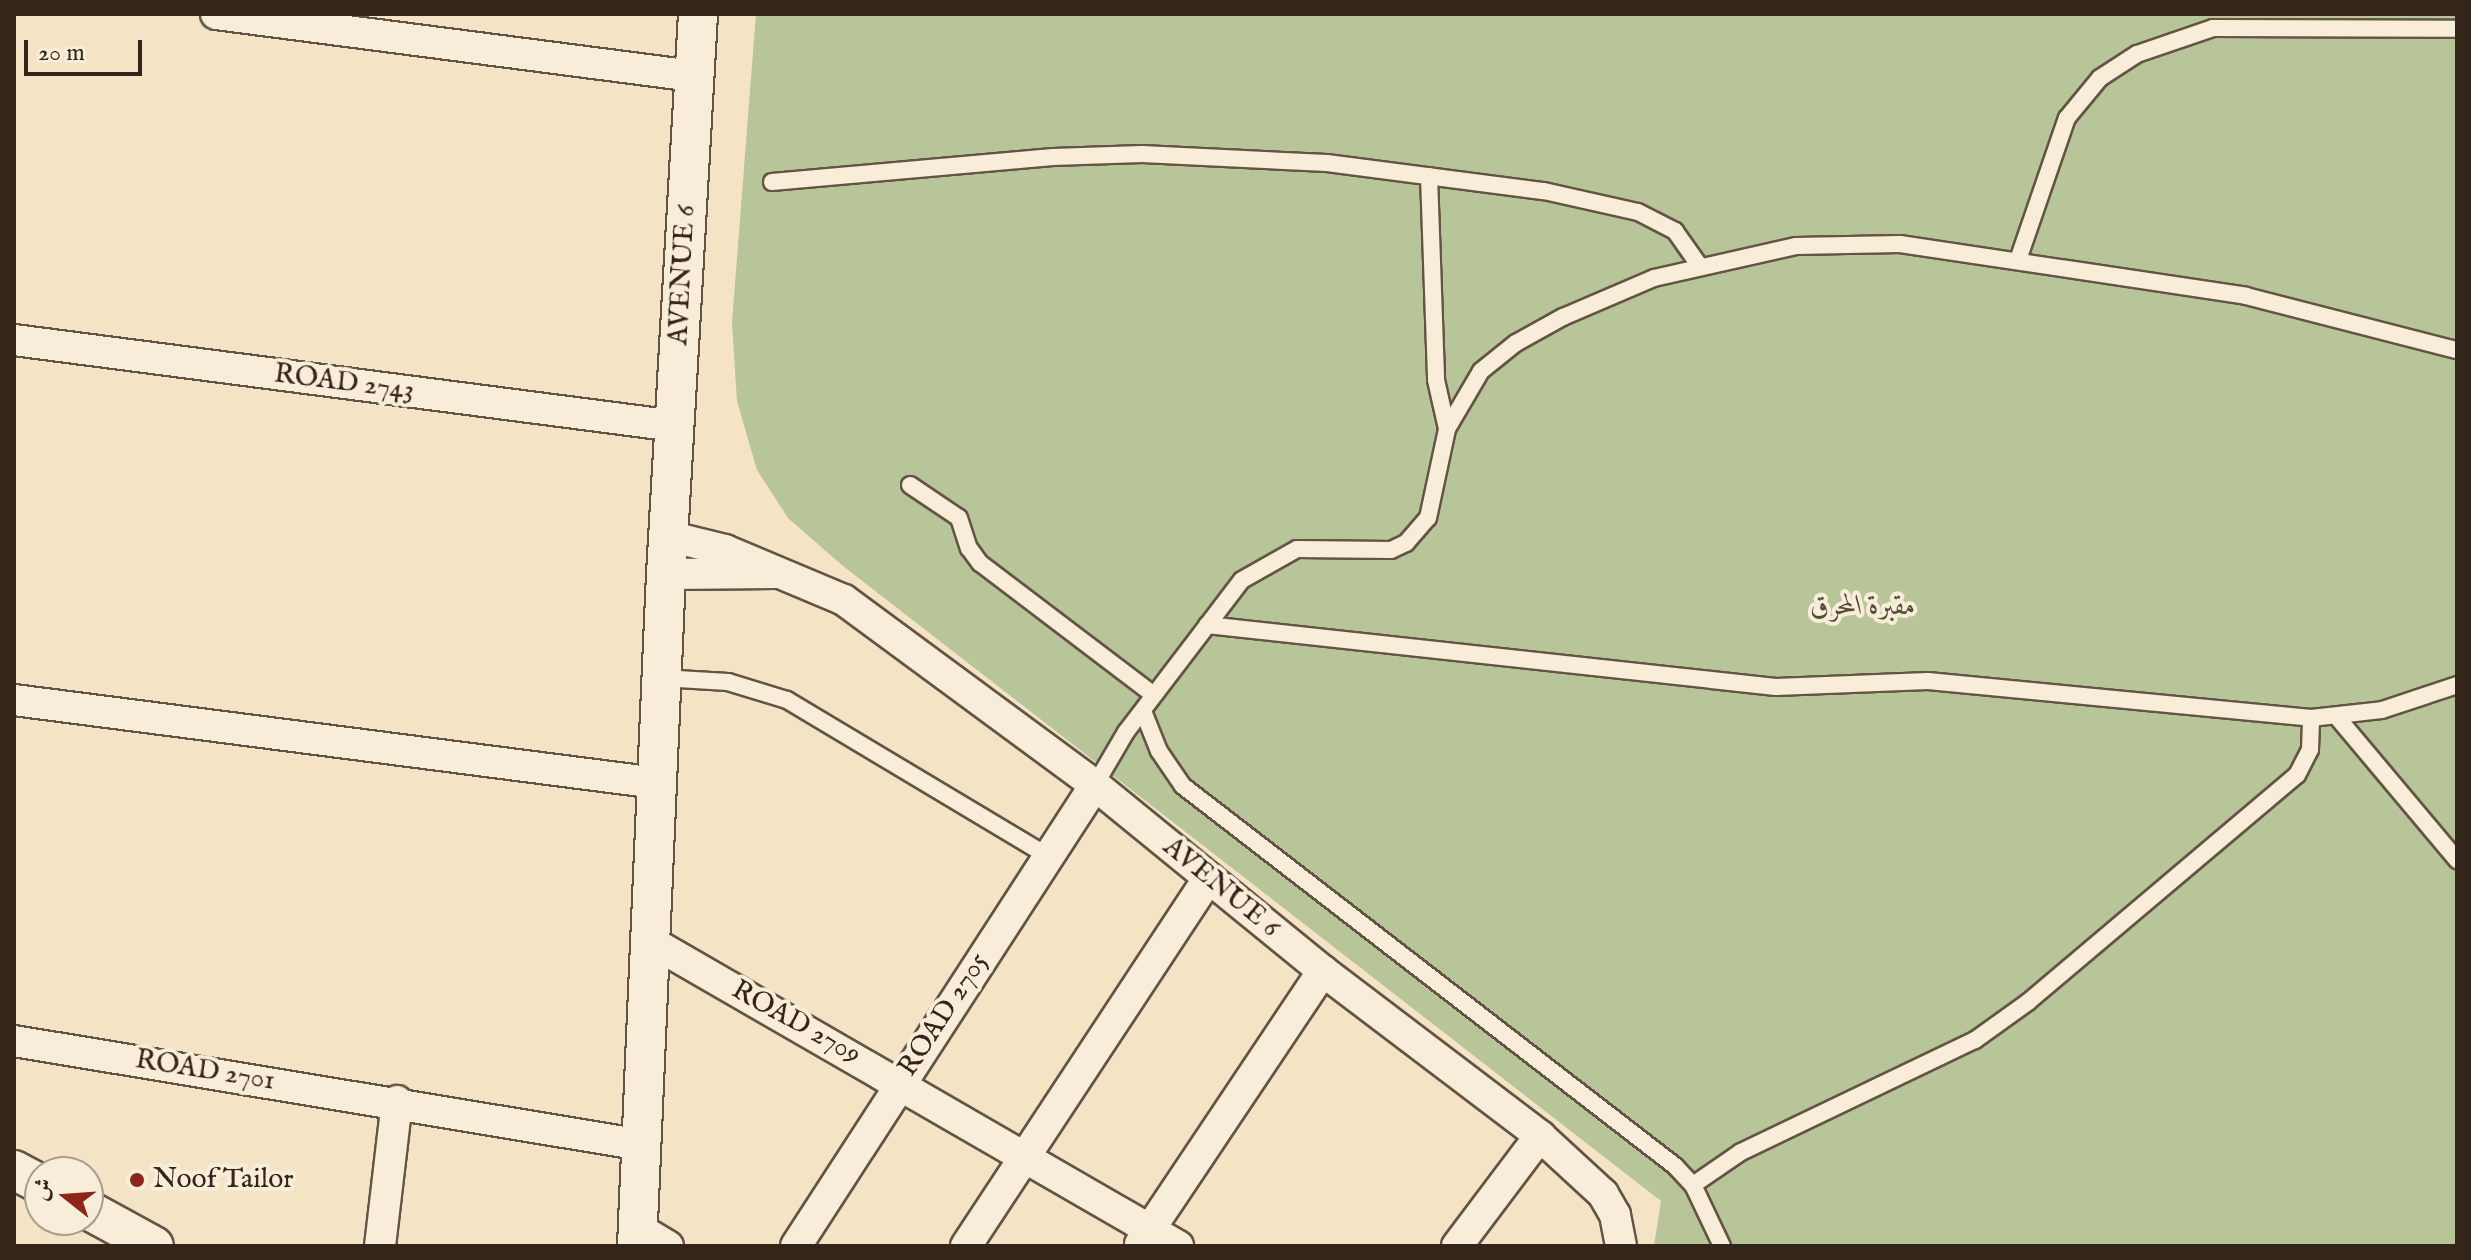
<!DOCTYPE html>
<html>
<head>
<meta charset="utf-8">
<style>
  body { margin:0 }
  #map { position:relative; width:2471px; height:1260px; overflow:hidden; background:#f4e3c5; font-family:"IM FELL English",Amiri,serif }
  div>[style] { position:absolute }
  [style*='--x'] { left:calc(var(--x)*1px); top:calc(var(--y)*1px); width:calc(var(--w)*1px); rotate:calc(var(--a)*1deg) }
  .green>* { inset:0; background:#b7c598 }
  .roads { filter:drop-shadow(2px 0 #635445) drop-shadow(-2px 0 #635445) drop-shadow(0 2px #635445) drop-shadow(0 -2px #635445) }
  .service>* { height:16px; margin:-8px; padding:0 8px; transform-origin:8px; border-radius:8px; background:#f8edd9 }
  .minor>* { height:30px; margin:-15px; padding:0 15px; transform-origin:15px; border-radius:15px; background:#f8edd9 }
  .tertiary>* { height:38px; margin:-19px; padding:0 19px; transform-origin:19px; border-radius:19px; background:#f8edd9 }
  .dots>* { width:22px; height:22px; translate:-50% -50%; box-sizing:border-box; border:4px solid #f8edd9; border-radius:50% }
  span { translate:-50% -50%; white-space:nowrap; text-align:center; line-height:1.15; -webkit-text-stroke:8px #f8edd9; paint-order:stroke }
  .street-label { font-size:28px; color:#33251a }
  .park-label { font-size:28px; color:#544d3a; font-style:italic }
  .poi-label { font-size:28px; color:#33251a }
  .left { translate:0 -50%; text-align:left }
  .frame { position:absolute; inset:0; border:16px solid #33251a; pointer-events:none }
  .north { position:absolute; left:24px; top:1156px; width:80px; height:80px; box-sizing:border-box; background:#f8edd9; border:2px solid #a99d8d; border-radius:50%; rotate:287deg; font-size:22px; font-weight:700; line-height:32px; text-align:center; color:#33251a }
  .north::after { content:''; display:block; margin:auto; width:28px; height:36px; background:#8f2418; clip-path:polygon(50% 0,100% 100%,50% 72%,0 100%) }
  .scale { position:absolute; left:24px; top:40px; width:118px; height:36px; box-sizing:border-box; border:4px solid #33251a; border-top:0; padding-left:10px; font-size:24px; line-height:28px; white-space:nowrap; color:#33251a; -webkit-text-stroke:6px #f8edd9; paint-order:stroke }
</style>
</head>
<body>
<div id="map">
  <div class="green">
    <div style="clip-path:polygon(756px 14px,2457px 14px,2457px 1246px,1654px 1246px,1661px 1201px,843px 566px,788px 518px,757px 470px,737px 401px,732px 322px)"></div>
  </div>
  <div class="roads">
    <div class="service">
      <div style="--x:1429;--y:176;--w:204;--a:88"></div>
      <div style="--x:1436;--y:380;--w:50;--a:77.3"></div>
      <div style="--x:772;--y:182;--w:282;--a:-5.1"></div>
      <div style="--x:1053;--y:157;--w:89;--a:-1.9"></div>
      <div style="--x:1142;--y:154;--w:185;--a:2.8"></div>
      <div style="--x:1327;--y:163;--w:219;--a:7.4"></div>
      <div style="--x:1544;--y:191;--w:96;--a:12.6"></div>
      <div style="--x:1638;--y:212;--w:42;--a:27.2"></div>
      <div style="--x:1675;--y:231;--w:42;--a:54.8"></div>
      <div style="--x:2018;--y:260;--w:150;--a:-71"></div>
      <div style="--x:2067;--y:118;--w:52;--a:-50.5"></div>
      <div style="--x:2100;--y:78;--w:44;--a:-33"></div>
      <div style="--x:2137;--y:54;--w:80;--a:-18.9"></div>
      <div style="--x:2213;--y:28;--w:244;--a:0.2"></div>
      <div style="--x:910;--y:485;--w:59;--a:34"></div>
      <div style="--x:959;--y:518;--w:32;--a:72"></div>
      <div style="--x:969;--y:548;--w:19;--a:54"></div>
      <div style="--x:980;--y:563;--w:218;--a:37.2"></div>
      <div style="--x:1207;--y:625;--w:572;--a:6.22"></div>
      <div style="--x:1776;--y:687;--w:152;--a:-2.3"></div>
      <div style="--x:1928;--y:681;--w:385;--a:5.5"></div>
      <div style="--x:2311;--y:718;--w:71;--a:-6.4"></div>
      <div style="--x:2382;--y:710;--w:79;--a:-18.4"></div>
      <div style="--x:661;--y:678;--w:67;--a:3.4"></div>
      <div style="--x:728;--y:682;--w:62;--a:17"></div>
      <div style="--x:787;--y:700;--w:302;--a:30.9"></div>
      <div style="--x:1143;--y:711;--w:43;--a:68.2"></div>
      <div style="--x:1159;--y:751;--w:42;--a:55.6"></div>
      <div style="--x:1183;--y:786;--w:622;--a:37.68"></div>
      <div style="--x:1675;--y:1166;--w:26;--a:47"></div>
      <div style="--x:1693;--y:1185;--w:68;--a:64.6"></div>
      <div style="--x:2337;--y:717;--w:187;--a:50"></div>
      <div style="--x:1095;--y:785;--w:61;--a:-59.7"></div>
      <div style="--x:1126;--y:732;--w:191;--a:-52.7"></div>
      <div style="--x:1242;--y:580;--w:63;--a:-29.4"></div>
      <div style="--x:1297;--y:549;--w:94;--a:0.6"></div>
      <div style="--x:1391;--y:550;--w:17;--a:-25"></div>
      <div style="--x:1406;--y:543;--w:33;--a:-49"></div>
      <div style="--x:1428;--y:518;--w:91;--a:-77.9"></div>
      <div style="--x:1447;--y:429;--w:67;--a:-59.6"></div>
      <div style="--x:1481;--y:371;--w:45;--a:-38.7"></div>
      <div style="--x:1516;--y:343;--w:54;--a:-29"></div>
      <div style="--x:1563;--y:317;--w:99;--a:-23.2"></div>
      <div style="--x:1654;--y:278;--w:146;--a:-12.7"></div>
      <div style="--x:1796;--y:246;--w:104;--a:-1.1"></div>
      <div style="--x:1900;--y:244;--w:350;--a:8.5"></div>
      <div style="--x:2246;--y:296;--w:218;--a:14.4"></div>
      <div style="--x:1693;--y:1185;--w:58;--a:-34.5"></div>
      <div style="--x:1741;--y:1152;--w:259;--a:-25.6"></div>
      <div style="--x:1975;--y:1040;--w:65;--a:-35.6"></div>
      <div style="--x:2028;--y:1002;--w:352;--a:-40.2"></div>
      <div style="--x:2297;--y:775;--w:28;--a:-63"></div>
      <div style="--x:2310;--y:750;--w:32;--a:-88"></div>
    </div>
    <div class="minor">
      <div style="--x:216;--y:14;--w:483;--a:7.4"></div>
      <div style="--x:14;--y:340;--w:667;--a:7.41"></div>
      <div style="--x:668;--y:536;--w:59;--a:13.8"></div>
      <div style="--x:725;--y:550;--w:129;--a:22.8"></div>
      <div style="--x:844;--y:600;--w:312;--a:36.4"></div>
      <div style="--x:1095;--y:785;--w:294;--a:39.2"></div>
      <div style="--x:1323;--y:971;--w:273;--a:37.2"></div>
      <div style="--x:1540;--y:1136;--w:86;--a:42.6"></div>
      <div style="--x:1603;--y:1194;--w:24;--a:60"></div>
      <div style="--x:1615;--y:1215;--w:32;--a:79"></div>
      <div style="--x:666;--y:574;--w:110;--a:-0.5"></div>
      <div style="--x:14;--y:700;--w:648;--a:7.36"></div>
      <div style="--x:650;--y:941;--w:610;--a:30.01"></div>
      <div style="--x:14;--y:1041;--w:637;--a:9.4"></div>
      <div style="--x:638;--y:1228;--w:35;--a:31"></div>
      <div style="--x:1140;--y:1244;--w:329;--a:-56.2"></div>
      <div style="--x:380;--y:1246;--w:146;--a:-83.3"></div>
      <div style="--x:796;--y:1246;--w:549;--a:-57.03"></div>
      <div style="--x:966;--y:1246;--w:441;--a:-56.6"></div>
      <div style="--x:1457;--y:1246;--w:138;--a:-53"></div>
    </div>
    <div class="tertiary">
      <div style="--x:14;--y:1170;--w:30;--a:28"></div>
      <div style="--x:88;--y:1210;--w:75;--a:28.6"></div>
      <div style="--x:637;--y:1246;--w:673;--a:-87.53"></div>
      <div style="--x:666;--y:574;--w:561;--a:-86.73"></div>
    </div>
  </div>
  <div class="dots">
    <div style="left:137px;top:1180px;background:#8f2418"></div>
  </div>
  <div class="street-label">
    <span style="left:683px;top:275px;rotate:-87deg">AVENUE 6</span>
    <span style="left:344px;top:383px;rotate:7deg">ROAD 2743</span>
    <span style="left:1221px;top:888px;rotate:39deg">AVENUE 6</span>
    <span style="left:944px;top:1015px;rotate:-57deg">ROAD 2705</span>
    <span style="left:796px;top:1023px;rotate:29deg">ROAD 2709</span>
    <span style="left:205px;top:1071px;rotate:9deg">ROAD 2701</span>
  </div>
  <div class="park-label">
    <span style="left:1863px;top:607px">مقبرة المحرق</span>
  </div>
  <div class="poi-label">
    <span class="left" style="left:153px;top:1180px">Noof Tailor</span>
  </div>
  <div class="frame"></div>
  <div class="north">ش</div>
  <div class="scale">20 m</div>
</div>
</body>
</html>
